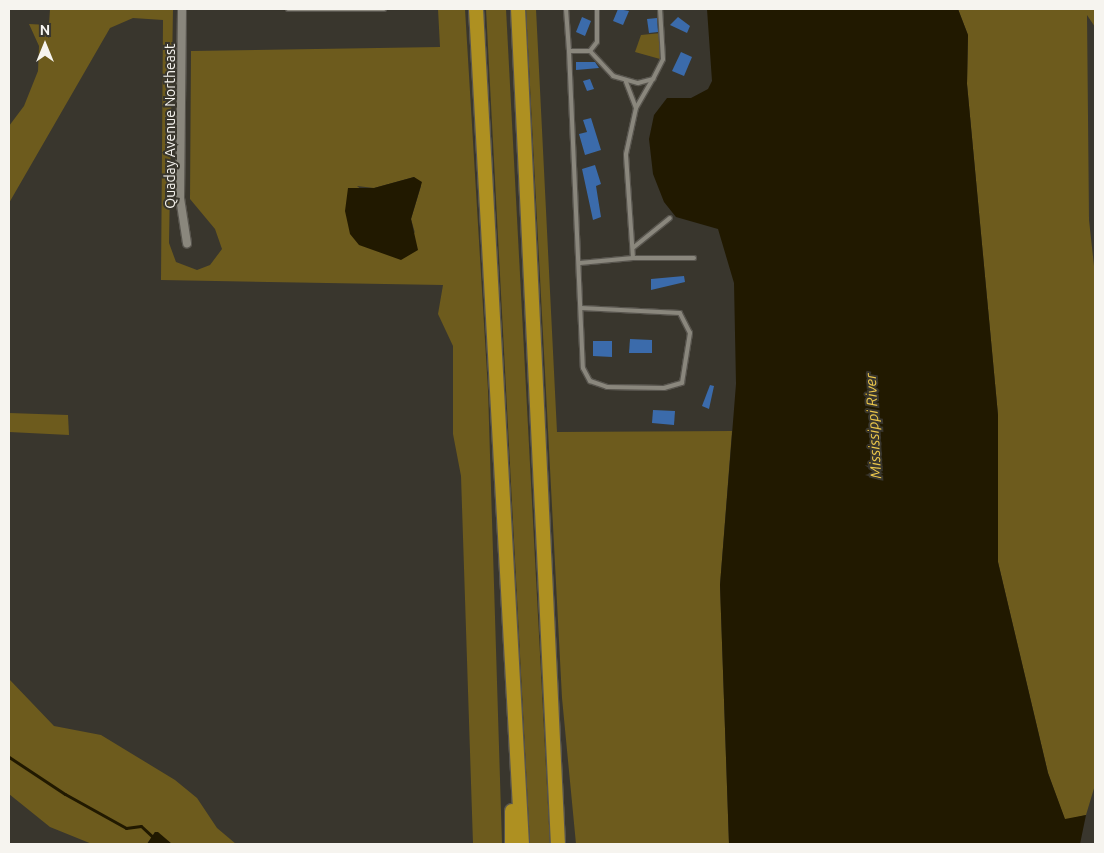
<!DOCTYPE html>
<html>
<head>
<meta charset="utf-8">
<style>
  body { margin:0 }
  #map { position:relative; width:1104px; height:853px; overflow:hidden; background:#39362d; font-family:Ubuntu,sans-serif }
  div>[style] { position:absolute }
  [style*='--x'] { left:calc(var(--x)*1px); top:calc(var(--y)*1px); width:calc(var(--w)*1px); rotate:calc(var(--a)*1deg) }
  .green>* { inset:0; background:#6d5b1d }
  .water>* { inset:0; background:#211900 }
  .stream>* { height:3px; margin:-1.5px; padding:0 1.5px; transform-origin:1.5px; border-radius:1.5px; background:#211900 }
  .building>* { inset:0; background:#3b6bab }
  .roads { filter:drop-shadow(1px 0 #58554e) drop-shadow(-1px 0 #58554e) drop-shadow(0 1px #58554e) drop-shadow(0 -1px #58554e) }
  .service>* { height:4px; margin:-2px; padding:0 2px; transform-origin:2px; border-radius:2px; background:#8a877d }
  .minor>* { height:8px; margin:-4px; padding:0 4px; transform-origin:4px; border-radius:4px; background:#8a877d }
  .motorway>* { height:14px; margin:-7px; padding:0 7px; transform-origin:7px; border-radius:7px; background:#ae9021 }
  span { translate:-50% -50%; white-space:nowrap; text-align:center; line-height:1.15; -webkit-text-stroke:4px #39362d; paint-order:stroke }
  .street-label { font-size:14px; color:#f6f4ef }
  .water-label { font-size:15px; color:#ecc74b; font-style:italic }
  .frame { position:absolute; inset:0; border:10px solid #f6f4ef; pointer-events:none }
  .north { position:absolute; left:20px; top:20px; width:50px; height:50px; -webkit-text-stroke:4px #39362d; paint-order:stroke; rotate:0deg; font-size:14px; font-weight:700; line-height:20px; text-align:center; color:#f6f4ef }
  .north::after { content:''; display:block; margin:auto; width:18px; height:22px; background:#f6f4ef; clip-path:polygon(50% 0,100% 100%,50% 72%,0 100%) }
</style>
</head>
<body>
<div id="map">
  <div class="green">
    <div style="clip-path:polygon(evenodd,50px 9px,173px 9px,169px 243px,176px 262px,197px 270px,210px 265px,222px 249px,215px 229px,190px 199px,191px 51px,440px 47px,438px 9px,465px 9px,488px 390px,502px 844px,473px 844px,461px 476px,453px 434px,453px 346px,438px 314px,443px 285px,161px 280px,163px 20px,133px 18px,110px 28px,9px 203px,9px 126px,24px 106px,38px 71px,39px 46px,29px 24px,49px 25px,50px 9px,414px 177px,421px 186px,411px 219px,415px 233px,357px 186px,374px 188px,414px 177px)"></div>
    <div style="clip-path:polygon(486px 9px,506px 9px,550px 844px,530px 844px)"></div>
    <div style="clip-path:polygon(526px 9px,536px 9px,557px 432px,732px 431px,720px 585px,729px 844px,576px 844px,562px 698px)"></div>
    <div style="clip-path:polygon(958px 9px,1095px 9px,1095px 27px,1087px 15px,1089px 220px,1095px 275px,1095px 785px,1086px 815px,1065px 820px,1048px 773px,998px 562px,998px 415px,967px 84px,968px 35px)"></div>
    <div style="clip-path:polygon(661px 33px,660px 59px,635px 52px,641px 35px)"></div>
    <div style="clip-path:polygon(9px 413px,68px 415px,69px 435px,9px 432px)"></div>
    <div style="clip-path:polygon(9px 679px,54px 726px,101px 735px,175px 780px,197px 798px,217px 828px,236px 844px,172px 844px,155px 832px,147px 844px,92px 844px,50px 827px,9px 794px)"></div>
  </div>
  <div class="water">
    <div style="clip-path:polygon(707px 9px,958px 9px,968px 35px,967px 84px,998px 415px,998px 562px,1048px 773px,1065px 819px,1086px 815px,1080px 844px,729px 844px,720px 585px,736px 384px,734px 283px,718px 229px,676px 217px,664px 202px,653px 174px,649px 139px,654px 115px,667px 98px,691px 98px,708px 89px,712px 81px)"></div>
    <div style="clip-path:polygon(414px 177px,422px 182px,411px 219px,418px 250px,401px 260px,359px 245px,350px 234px,345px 211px,348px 188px,374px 188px)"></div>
    <div style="clip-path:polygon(155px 832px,158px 832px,172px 844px,147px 844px)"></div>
  </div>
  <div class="stream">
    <div style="--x:9;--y:757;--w:67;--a:33.5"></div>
    <div style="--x:65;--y:794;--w:70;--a:29.1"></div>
    <div style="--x:126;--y:828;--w:15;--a:-8"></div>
    <div style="--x:141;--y:826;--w:16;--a:43"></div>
  </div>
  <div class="building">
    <div style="clip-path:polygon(618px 9px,629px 11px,623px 25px,613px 21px)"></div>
    <div style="clip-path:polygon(582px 17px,591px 21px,585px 36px,576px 32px)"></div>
    <div style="clip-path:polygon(678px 17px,690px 26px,687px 33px,670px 25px)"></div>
    <div style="clip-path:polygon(657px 18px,658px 32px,649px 33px,647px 19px)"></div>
    <div style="clip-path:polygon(681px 52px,692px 57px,684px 76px,672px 71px)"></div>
    <div style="clip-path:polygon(576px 62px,595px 62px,599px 68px,576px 70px)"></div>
    <div style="clip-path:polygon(590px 79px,594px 89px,587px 91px,583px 81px)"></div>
    <div style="clip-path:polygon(591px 118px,601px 150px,585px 155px,579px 134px,587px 132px,583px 120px)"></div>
    <div style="clip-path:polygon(595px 165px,601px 184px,596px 186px,601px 217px,593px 220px,582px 169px)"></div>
    <div style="clip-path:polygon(684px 276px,685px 282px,651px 290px,651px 279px)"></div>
    <div style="clip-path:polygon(630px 339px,652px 340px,652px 353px,629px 353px)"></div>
    <div style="clip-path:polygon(593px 341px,612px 341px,612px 357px,593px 356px)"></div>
    <div style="clip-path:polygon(710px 385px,714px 386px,709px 409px,702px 406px)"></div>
    <div style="clip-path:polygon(653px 410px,675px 411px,674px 425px,652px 423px)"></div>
  </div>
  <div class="roads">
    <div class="service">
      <div style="--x:288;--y:9;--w:96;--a:0"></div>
      <div style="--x:566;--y:9;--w:42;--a:85.9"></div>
      <div style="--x:569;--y:51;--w:21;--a:0"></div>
      <div style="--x:590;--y:51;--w:34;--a:47"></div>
      <div style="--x:613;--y:76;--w:26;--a:16"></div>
      <div style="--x:638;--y:83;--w:16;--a:-15"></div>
      <div style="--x:653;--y:79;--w:22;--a:-63"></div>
      <div style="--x:663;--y:59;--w:50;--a:-93.4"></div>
      <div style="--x:569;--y:51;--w:317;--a:87.5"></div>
      <div style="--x:583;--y:368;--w:15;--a:62"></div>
      <div style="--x:590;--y:381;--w:18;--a:19"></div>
      <div style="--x:607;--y:387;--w:57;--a:1"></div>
      <div style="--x:664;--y:388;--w:19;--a:-16"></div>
      <div style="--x:682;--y:383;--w:51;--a:-80.9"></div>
      <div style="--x:690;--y:333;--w:22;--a:-117"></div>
      <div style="--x:680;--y:313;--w:99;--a:-177.1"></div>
      <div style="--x:590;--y:51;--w:11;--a:-52"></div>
      <div style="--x:597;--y:42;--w:33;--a:-90"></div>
      <div style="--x:636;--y:108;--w:32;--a:-60"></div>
      <div style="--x:634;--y:247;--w:46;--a:-38.9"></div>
      <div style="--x:633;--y:258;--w:61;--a:0"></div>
      <div style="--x:580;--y:263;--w:53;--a:-5.4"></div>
      <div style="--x:633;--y:258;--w:104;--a:-93.9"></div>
      <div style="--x:626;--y:154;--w:47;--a:-77.7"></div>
      <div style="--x:636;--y:108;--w:28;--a:-111"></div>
    </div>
    <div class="minor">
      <div style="--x:182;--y:9;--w:189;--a:90.6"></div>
      <div style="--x:180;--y:198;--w:46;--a:81.2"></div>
    </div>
    <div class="motorway">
      <div style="--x:476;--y:9;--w:836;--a:86.85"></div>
      <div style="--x:518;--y:9;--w:836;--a:87.26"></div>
      <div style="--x:512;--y:844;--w:33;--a:-90"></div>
    </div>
  </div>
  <div class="street-label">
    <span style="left:170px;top:126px;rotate:-90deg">Quaday Avenue Northeast</span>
  </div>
  <div class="water-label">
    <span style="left:873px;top:426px;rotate:-93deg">Mississippi River</span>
  </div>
  <div class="frame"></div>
  <div class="north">N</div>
</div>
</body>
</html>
